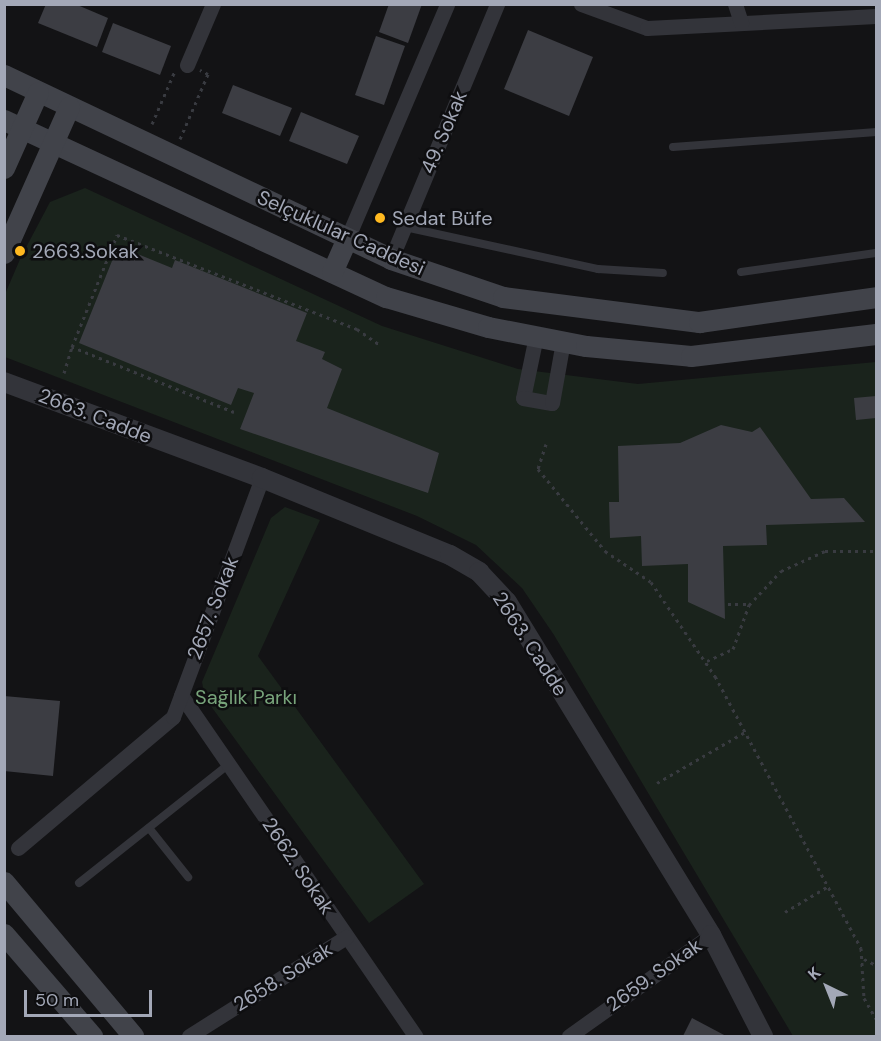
<!DOCTYPE html>
<html>
<head>
<meta charset="utf-8">
<style>
  body { margin:0 }
  #map { position:relative; width:881px; height:1041px; overflow:hidden; background:#131315; font-family:"DM Sans",sans-serif }
  div>[style] { position:absolute }
  [style*='--x'] { left:calc(var(--x)*1px); top:calc(var(--y)*1px); width:calc(var(--w)*1px); rotate:calc(var(--a)*1deg) }
  .green>* { inset:0; background:#1a231c }
  .building>* { inset:0; background:#3c3d43 }
  .path>* { height:3px; margin-top:-1.5px; transform-origin:0; background:repeating-linear-gradient(90deg,#393b41 0 3px,transparent 0 7.5px) }
  .service>* { height:8px; margin:-4px; padding:0 4px; transform-origin:4px; border-radius:4px; background:#33343a }
  .minor>* { height:15px; margin:-7.5px; padding:0 7.5px; transform-origin:7.5px; border-radius:7.5px; background:#33343a }
  .tertiary>* { height:20px; margin:-10px; padding:0 10px; transform-origin:10px; border-radius:10px; background:#33343a }
  .secondary>* { height:21px; margin:-10.5px; padding:0 10.5px; transform-origin:10.5px; border-radius:10.5px; background:#41434a }
  .dots>* { width:16px; height:16px; translate:-50% -50%; box-sizing:border-box; border:3px solid #0e0e10; border-radius:50% }
  span { translate:-50% -50%; white-space:nowrap; text-align:center; line-height:1.15; -webkit-text-stroke:5px #0e0e10; paint-order:stroke }
  .street-label { font-size:20px; color:#a3a8b7 }
  .poi-label { font-size:20px; color:#a3a8b7 }
  .left { translate:0 -50%; text-align:left }
  .park-label { font-size:20px; color:#78a47b }
  .frame { position:absolute; inset:0; border:6px solid #a3a8b7; pointer-events:none }
  .north { position:absolute; left:797px; top:957px; width:60px; height:60px; -webkit-text-stroke:4px #0e0e10; paint-order:stroke; rotate:317deg; font-size:16px; font-weight:700; line-height:24px; text-align:center; color:#a3a8b7 }
  .north::after { content:''; display:block; margin:auto; width:21px; height:27px; background:#a3a8b7; clip-path:polygon(50% 0,100% 100%,50% 72%,0 100%) }
  .scale { position:absolute; left:24px; top:990px; width:128px; height:27px; box-sizing:border-box; border:3px solid #a3a8b7; border-top:0; padding-left:8px; font-size:18px; line-height:21px; white-space:nowrap; color:#a3a8b7; -webkit-text-stroke:4px #0e0e10; paint-order:stroke }
</style>
</head>
<body>
<div id="map">
  <div class="green">
    <div style="clip-path:polygon(85px 188px,382px 326px,518px 369px,638px 384px,876px 362px,876px 1036px,793px 1036px,554px 635px,522px 588px,476px 545px,417px 516px,5px 357px,5px 294px,21px 257px,50px 202px)"></div>
    <div style="clip-path:polygon(285px 507px,320px 520px,258px 656px,424px 884px,369px 923px,205px 698px,202px 682px,271px 518px)"></div>
  </div>
  <div class="building">
    <div style="clip-path:polygon(46px 4px,75px 4px,108px 18px,97px 47px,38px 23px)"></div>
    <div style="clip-path:polygon(389px 4px,422px 4px,408px 43px,379px 32px)"></div>
    <div style="clip-path:polygon(113px 23px,171px 46px,160px 75px,102px 52px)"></div>
    <div style="clip-path:polygon(528px 30px,593px 57px,569px 116px,504px 89px)"></div>
    <div style="clip-path:polygon(376px 36px,405px 46px,384px 105px,355px 95px)"></div>
    <div style="clip-path:polygon(233px 85px,292px 108px,280px 136px,222px 113px)"></div>
    <div style="clip-path:polygon(301px 112px,359px 136px,347px 164px,289px 141px)"></div>
    <div style="clip-path:polygon(118px 246px,172px 268px,175px 260px,307px 313px,296px 341px,325px 352px,322px 359px,342px 369px,327px 408px,439px 453px,428px 493px,240px 429px,254px 393px,238px 388px,231px 405px,79px 343px)"></div>
    <div style="clip-path:polygon(876px 396px,876px 418px,856px 420px,854px 398px)"></div>
    <div style="clip-path:polygon(721px 425px,752px 432px,760px 427px,811px 499px,844px 498px,865px 522px,766px 525px,767px 545px,723px 546px,725px 619px,688px 602px,688px 564px,642px 566px,641px 536px,610px 538px,609px 502px,619px 502px,618px 446px,680px 443px)"></div>
    <div style="clip-path:polygon(4px 696px,60px 701px,53px 776px,4px 771px)"></div>
    <div style="clip-path:polygon(692px 1018px,726px 1036px,683px 1036px)"></div>
  </div>
  <div class="path">
    <div style="--x:152;--y:124;--w:56;--a:-66.7"></div>
    <div style="--x:180;--y:139;--w:71;--a:-66.7"></div>
    <div style="--x:208;--y:74;--w:9;--a:-153"></div>
    <div style="--x:64;--y:373;--w:27;--a:-73"></div>
    <div style="--x:234;--y:412;--w:175;--a:-158.1"></div>
    <div style="--x:72;--y:347;--w:121;--a:-68.1"></div>
    <div style="--x:117;--y:235;--w:258;--a:21.4"></div>
    <div style="--x:357;--y:329;--w:28;--a:35"></div>
    <div style="--x:546;--y:444;--w:26;--a:108"></div>
    <div style="--x:538;--y:469;--w:106;--a:50.7"></div>
    <div style="--x:605;--y:551;--w:55;--a:34"></div>
    <div style="--x:651;--y:582;--w:114;--a:55.8"></div>
    <div style="--x:715;--y:676;--w:309;--a:61.8"></div>
    <div style="--x:861;--y:948;--w:50;--a:86.6"></div>
    <div style="--x:864;--y:998;--w:24;--a:60"></div>
    <div style="--x:728;--y:604;--w:22;--a:0"></div>
    <div style="--x:707;--y:661;--w:29;--a:-25"></div>
    <div style="--x:733;--y:649;--w:47;--a:-70"></div>
    <div style="--x:749;--y:605;--w:47;--a:-46.7"></div>
    <div style="--x:781;--y:571;--w:48;--a:-24.4"></div>
    <div style="--x:825;--y:551;--w:51;--a:0"></div>
    <div style="--x:657;--y:783;--w:102;--a:-30.1"></div>
    <div style="--x:785;--y:912;--w:49;--a:-30.8"></div>
    <div style="--x:864;--y:959;--w:13;--a:27"></div>
  </div>
  <div class="service">
    <div style="--x:673;--y:147;--w:204;--a:-4.2"></div>
    <div style="--x:405;--y:227;--w:198;--a:12.3"></div>
    <div style="--x:598;--y:269;--w:65;--a:3.5"></div>
    <div style="--x:741;--y:272;--w:136;--a:-8"></div>
    <div style="--x:149;--y:828;--w:63;--a:51.5"></div>
    <div style="--x:79;--y:883;--w:190;--a:-38.4"></div>
  </div>
  <div class="minor">
    <div style="--x:581;--y:4;--w:70;--a:20"></div>
    <div style="--x:647;--y:28;--w:229;--a:-3"></div>
    <div style="--x:735;--y:4;--w:20;--a:72"></div>
    <div style="--x:187;--y:65;--w:66;--a:-66.9"></div>
    <div style="--x:347;--y:239;--w:255;--a:-66.9"></div>
    <div style="--x:391;--y:259;--w:276;--a:-67.4"></div>
    <div style="--x:536;--y:336;--w:63;--a:101.8"></div>
    <div style="--x:523;--y:398;--w:29;--a:10"></div>
    <div style="--x:552;--y:403;--w:63;--a:-79.9"></div>
    <div style="--x:181;--y:695;--w:414;--a:55.5"></div>
    <div style="--x:18;--y:848;--w:203;--a:-40.2"></div>
    <div style="--x:173;--y:717;--w:255;--a:-69.6"></div>
    <div style="--x:189;--y:1036;--w:186;--a:-32.2"></div>
    <div style="--x:569;--y:1036;--w:174;--a:-35.4"></div>
  </div>
  <div class="tertiary">
    <div style="--x:4;--y:382;--w:275;--a:20.4"></div>
    <div style="--x:262;--y:478;--w:203;--a:22.3"></div>
    <div style="--x:450;--y:555;--w:34;--a:30"></div>
    <div style="--x:479;--y:572;--w:41;--a:47"></div>
    <div style="--x:507;--y:602;--w:391;--a:58.5"></div>
    <div style="--x:711;--y:935;--w:114;--a:62.8"></div>
  </div>
  <div class="secondary">
    <div style="--x:4;--y:75;--w:429;--a:25.4"></div>
    <div style="--x:391;--y:259;--w:118;--a:18.7"></div>
    <div style="--x:503;--y:297;--w:198;--a:7.3"></div>
    <div style="--x:699;--y:322;--w:179;--a:-8"></div>
    <div style="--x:4;--y:120;--w:421;--a:24.9"></div>
    <div style="--x:386;--y:297;--w:106;--a:16.4"></div>
    <div style="--x:488;--y:327;--w:100;--a:11"></div>
    <div style="--x:586;--y:346;--w:105;--a:5.4"></div>
    <div style="--x:691;--y:356;--w:186;--a:-6.8"></div>
    <div style="--x:4;--y:168;--w:83;--a:-65.9"></div>
    <div style="--x:4;--y:253;--w:160;--a:-66"></div>
    <div style="--x:332;--y:272;--w:36;--a:-66"></div>
    <div style="--x:4;--y:882;--w:201;--a:50"></div>
    <div style="--x:4;--y:934;--w:135;--a:49.2"></div>
  </div>
  <div class="dots">
    <div style="left:380px;top:218px;background:#ffb920"></div>
    <div style="left:20px;top:251px;background:#ffb920"></div>
  </div>
  <div class="street-label">
    <span style="left:444px;top:132px;rotate:-67deg">49. Sokak</span>
    <span style="left:341px;top:233px;rotate:24deg">Selçuklular Caddesi</span>
    <span style="left:95px;top:416px;rotate:21deg">2663. Cadde</span>
    <span style="left:213px;top:608px;rotate:-69deg">2657. Sokak</span>
    <span style="left:530px;top:644px;rotate:57deg">2663. Cadde</span>
    <span style="left:298px;top:866px;rotate:56deg">2662. Sokak</span>
    <span style="left:654px;top:975px;rotate:-35deg">2659. Sokak</span>
    <span style="left:283px;top:977px;rotate:-32deg">2658. Sokak</span>
  </div>
  <div class="poi-label">
    <span class="left" style="left:392px;top:218px">Sedat Büfe</span>
    <span class="left" style="left:32px;top:251px">2663.Sokak</span>
  </div>
  <div class="park-label">
    <span style="left:246px;top:697px">Sağlık Parkı</span>
  </div>
  <div class="frame"></div>
  <div class="north">K</div>
  <div class="scale">50 m</div>
</div>
</body>
</html>
